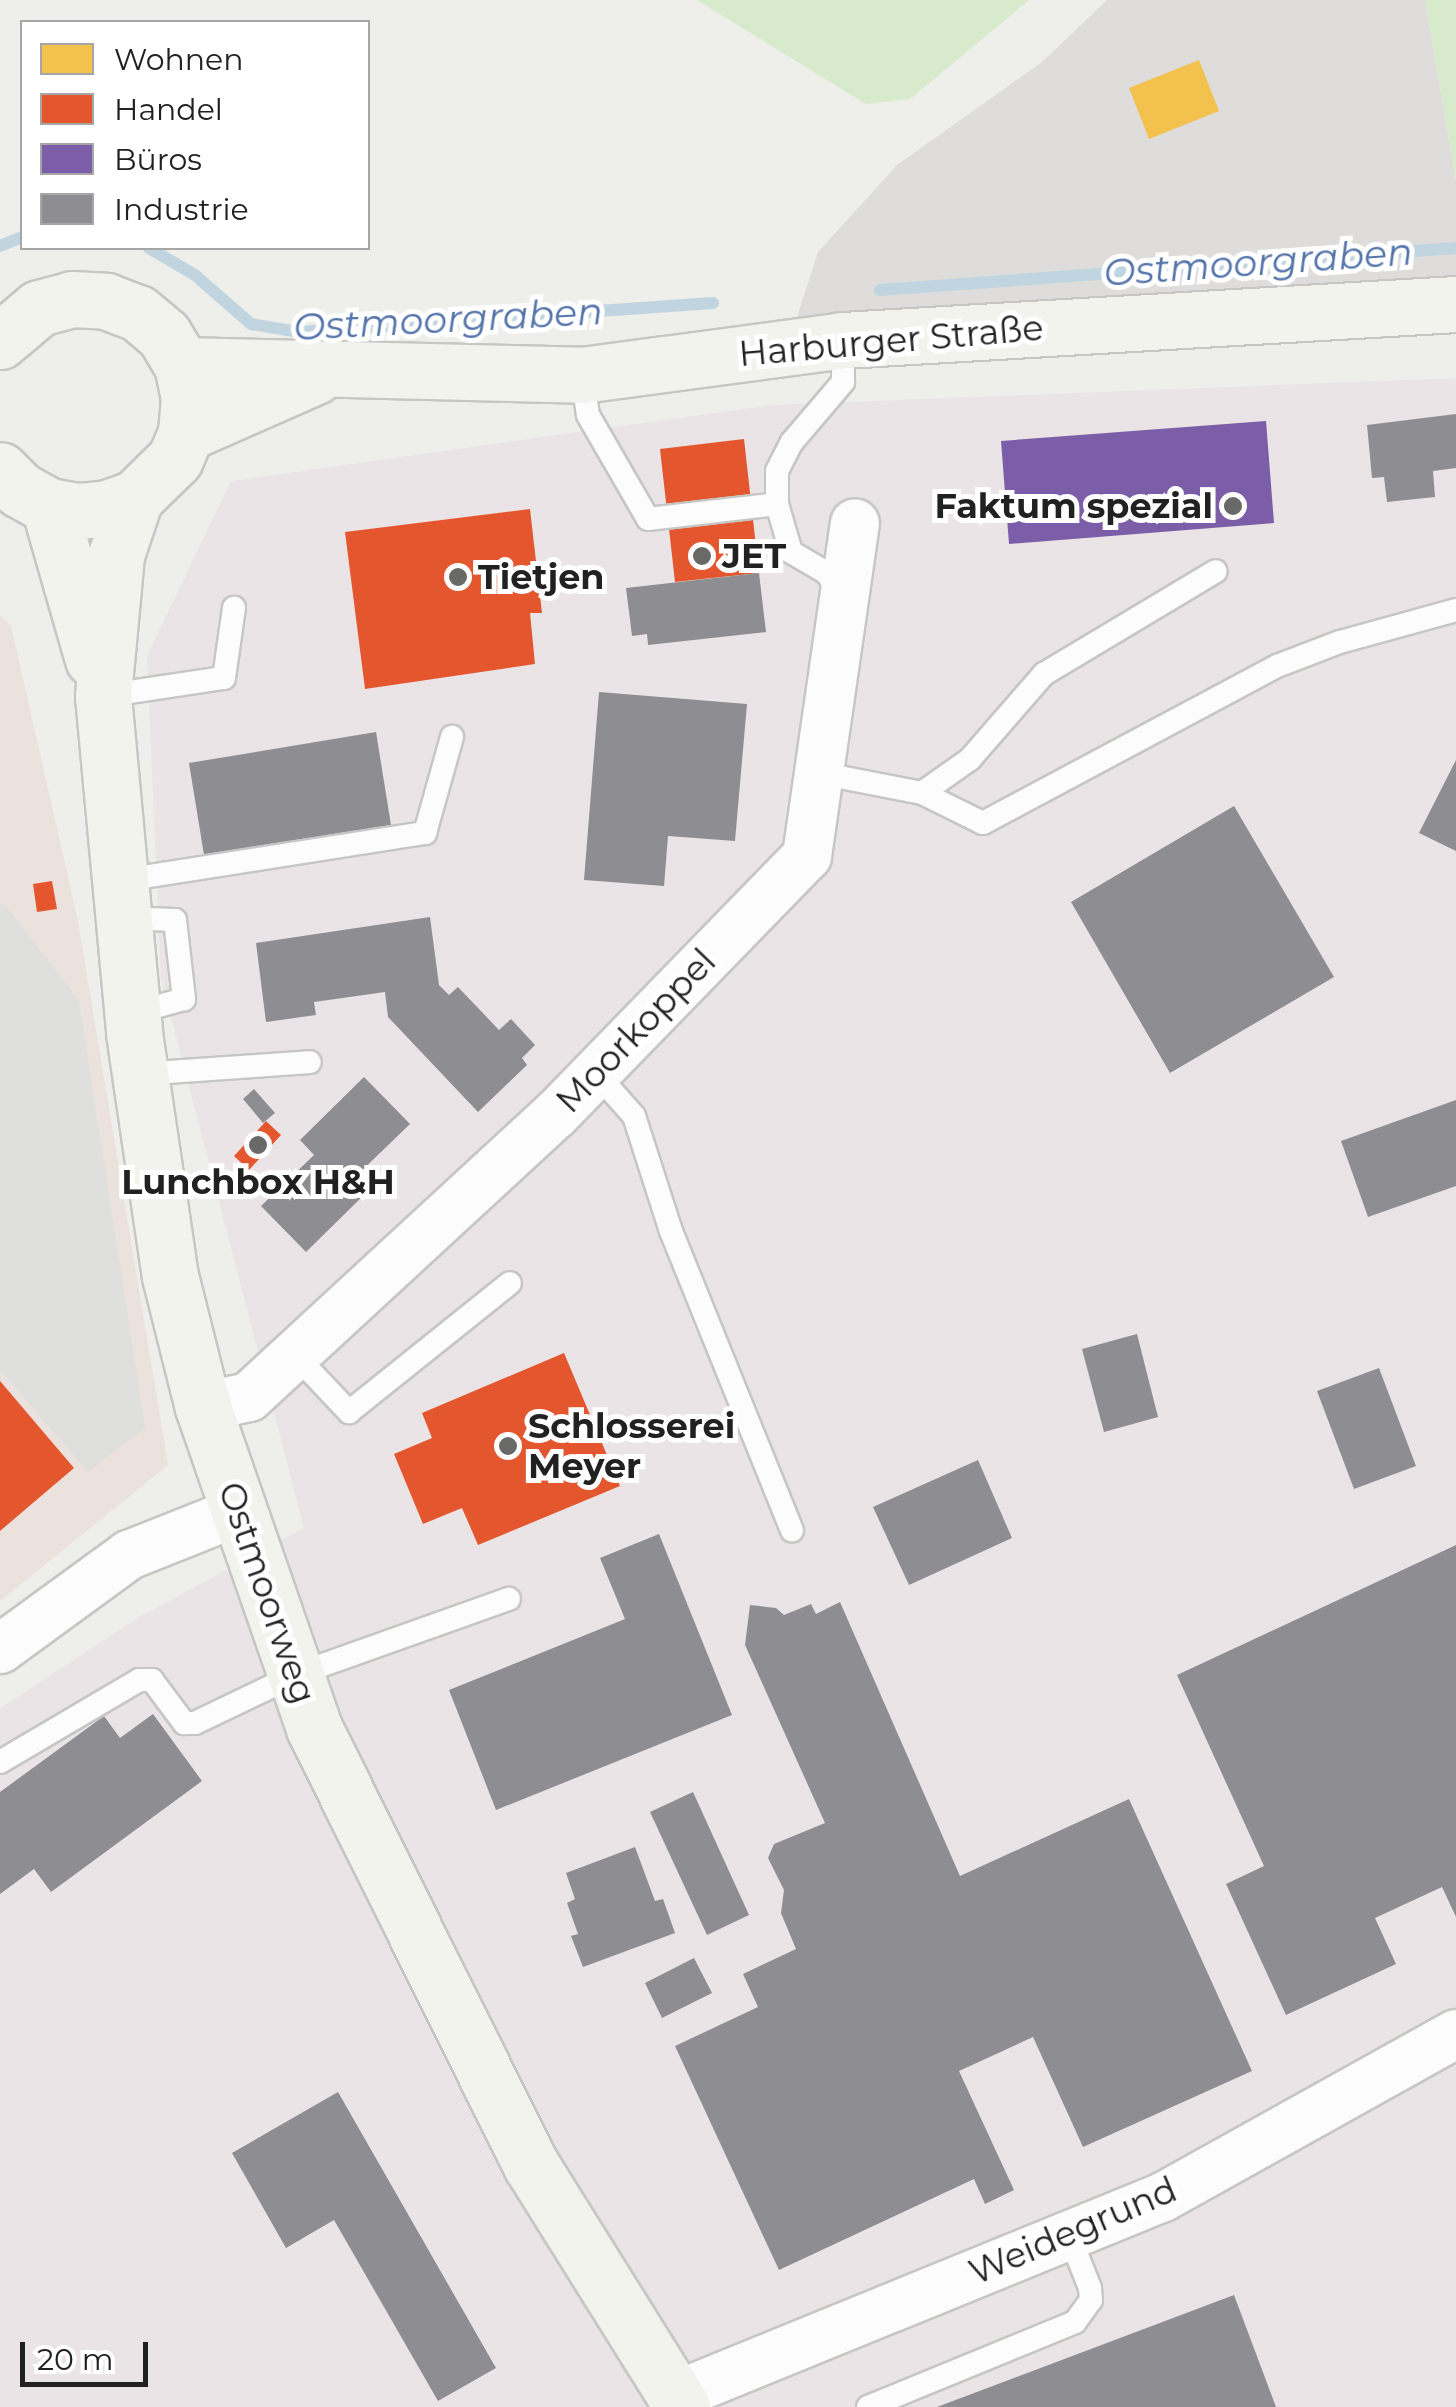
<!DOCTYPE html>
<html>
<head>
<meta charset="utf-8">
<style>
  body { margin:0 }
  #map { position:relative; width:1456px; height:2407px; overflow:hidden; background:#eeeeea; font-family:Montserrat,sans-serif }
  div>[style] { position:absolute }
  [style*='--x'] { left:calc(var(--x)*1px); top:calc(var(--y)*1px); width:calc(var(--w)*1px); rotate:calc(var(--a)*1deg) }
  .residential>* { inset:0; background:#dedddb }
  .commercial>* { inset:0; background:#ebe1dd }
  .industrial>* { inset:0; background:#ebe4e7 }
  .grass>* { inset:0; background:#d8eacc }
  .parking>* { inset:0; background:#dfdfdd }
  .homes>* { inset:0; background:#f2c14e }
  .shops>* { inset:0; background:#e4572e }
  .offices>* { inset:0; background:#7b5ea7 }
  .industry>* { inset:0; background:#8d8d92 }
  .stream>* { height:12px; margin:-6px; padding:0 6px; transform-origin:6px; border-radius:6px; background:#c0d5df }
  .roads { filter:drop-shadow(2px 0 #c6c6c4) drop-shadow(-2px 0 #c6c6c4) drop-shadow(0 2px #c6c6c4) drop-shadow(0 -2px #c6c6c4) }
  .lane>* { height:22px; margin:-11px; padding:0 11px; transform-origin:11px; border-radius:11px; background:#fcfcfc }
  .street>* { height:48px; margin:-24px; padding:0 24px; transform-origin:24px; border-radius:24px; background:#fcfcfc }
  .secondary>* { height:55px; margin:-27.5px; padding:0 27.5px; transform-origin:27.5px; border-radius:27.5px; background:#f2f3ed }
  .dots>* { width:28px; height:28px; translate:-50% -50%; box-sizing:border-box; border:5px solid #fff; border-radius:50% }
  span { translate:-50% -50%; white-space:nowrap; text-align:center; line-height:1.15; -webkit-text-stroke:10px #fff; paint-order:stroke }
  .street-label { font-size:35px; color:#212121 }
  .poi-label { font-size:35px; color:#212121; font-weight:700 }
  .right { translate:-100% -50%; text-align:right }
  .left { translate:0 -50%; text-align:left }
  .water-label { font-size:38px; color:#5474aa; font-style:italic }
  .legend { position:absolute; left:20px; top:20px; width:350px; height:230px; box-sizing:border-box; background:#fff; border:2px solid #a6a6a6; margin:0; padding:12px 18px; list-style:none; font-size:30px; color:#212121 }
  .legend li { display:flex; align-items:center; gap:20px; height:50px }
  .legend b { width:50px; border:2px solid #a6a6a6 }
  .scale { position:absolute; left:20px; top:2342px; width:128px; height:45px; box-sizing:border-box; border:5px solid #212121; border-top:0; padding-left:12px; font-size:30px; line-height:35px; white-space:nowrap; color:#212121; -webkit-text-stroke:8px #fff; paint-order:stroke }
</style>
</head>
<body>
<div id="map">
  <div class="residential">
    <div style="clip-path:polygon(1107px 0,1425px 0,1456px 181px,1456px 277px,794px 326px,818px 252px,897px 165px,1042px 62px)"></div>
  </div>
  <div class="commercial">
    <div style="clip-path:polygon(0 615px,11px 626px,78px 921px,168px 1465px,0 1601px)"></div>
  </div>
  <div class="industrial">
    <div style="clip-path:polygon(1456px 378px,1456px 2407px,0 2407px,0 1708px,141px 1616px,304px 1528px,161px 979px,147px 656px,231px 481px,771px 405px)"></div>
  </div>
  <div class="grass">
    <div style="clip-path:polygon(697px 0,1029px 0,910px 99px,866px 104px)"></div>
    <div style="clip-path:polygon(1425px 0,1456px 0,1456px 181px)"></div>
  </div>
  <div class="parking">
    <div style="clip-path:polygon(4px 903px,79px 1001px,145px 1428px,88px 1472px,0 1370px,0 906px)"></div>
  </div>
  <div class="homes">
    <div style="clip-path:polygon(1199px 60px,1219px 111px,1149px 139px,1129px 88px)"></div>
  </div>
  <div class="shops">
    <div style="clip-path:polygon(744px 439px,759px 573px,675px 582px,660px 449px)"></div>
    <div style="clip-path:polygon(530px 509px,542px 613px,530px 613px,535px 664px,365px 689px,345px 532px)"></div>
    <div style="clip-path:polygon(52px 881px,57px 909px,37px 912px,33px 884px)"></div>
    <div style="clip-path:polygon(266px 1121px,281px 1135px,249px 1170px,234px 1156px)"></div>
    <div style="clip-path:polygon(564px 1353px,620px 1486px,478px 1545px,462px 1508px,423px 1524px,394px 1454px,432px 1438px,422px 1413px)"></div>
    <div style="clip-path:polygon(0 1381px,74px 1468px,0 1531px)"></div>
  </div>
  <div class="offices">
    <div style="clip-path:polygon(1266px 421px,1274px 523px,1009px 544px,1001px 441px)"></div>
  </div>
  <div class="industry">
    <div style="clip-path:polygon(1456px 414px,1456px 468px,1433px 471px,1435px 497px,1387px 502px,1384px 477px,1372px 478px,1367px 425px)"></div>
    <div style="clip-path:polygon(759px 573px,766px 632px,648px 645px,647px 634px,632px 636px,626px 588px)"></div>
    <div style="clip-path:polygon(599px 692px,747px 704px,735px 841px,668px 836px,664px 886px,584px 880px)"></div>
    <div style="clip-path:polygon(376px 732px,391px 825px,204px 855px,189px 763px)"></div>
    <div style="clip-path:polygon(1456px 760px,1456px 851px,1419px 833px)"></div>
    <div style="clip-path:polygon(1234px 806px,1334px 977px,1170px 1073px,1071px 902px)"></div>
    <div style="clip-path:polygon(430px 917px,439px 985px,449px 995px,458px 987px,499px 1030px,511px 1019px,535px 1045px,522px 1058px,527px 1065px,478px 1112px,388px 1017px,385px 992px,314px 1002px,316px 1015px,266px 1022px,256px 943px)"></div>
    <div style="clip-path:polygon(364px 1077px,410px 1124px,353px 1179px,367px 1192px,306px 1252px,261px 1206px,314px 1155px,300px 1140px)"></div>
    <div style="clip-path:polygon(254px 1089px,275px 1113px,263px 1123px,243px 1099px)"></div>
    <div style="clip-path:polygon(1456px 1100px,1456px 1186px,1368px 1217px,1341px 1141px)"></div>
    <div style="clip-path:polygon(1137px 1334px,1158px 1417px,1104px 1432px,1082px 1349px)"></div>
    <div style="clip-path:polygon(1379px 1368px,1416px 1466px,1354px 1489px,1317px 1391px)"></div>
    <div style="clip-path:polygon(978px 1460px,1012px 1538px,909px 1585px,873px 1507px)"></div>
    <div style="clip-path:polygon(659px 1534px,732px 1715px,496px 1810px,449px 1690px,625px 1619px,600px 1558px)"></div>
    <div style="clip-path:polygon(1456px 1545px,1456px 1917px,1442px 1887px,1375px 1918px,1396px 1964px,1286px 2015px,1226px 1884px,1264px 1866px,1177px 1675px)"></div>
    <div style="clip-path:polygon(840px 1602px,960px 1876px,1129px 1799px,1252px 2071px,1083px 2147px,1033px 2037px,959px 2071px,1014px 2190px,985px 2204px,974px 2179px,779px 2270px,675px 2046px,758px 2007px,743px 1974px,796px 1949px,781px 1913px,784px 1890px,768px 1858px,774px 1844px,825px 1823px,745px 1645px,750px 1605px,776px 1608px,784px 1615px,811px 1604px,816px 1614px)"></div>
    <div style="clip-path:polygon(153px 1714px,202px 1781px,51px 1892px,34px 1869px,0 1894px,0 1792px,104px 1716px,120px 1738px)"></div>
    <div style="clip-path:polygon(693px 1792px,749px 1915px,707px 1935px,650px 1812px)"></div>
    <div style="clip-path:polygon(635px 1847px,655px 1901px,663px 1899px,675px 1933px,583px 1967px,571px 1936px,578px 1934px,567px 1903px,575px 1899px,566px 1873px)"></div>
    <div style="clip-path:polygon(694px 1958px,712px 1993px,662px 2018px,645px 1983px)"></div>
    <div style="clip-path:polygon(338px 2092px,496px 2368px,438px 2401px,334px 2220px,286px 2248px,232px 2153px)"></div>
    <div style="clip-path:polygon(1234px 2295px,1276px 2407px,937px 2407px)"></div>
  </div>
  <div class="stream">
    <div style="--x:0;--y:246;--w:24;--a:-22"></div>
    <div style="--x:149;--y:248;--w:53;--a:30.4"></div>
    <div style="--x:195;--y:275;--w:74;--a:41.2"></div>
    <div style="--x:251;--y:324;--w:49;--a:9.5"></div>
    <div style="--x:299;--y:332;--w:415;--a:-4"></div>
    <div style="--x:880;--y:290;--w:578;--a:-4.17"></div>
  </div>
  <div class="roads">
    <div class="lane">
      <div style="--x:582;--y:375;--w:40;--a:81.5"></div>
      <div style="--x:588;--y:415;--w:120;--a:60"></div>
      <div style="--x:648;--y:519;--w:130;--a:-6.6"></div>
      <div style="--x:777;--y:504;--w:33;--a:-90"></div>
      <div style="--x:777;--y:471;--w:33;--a:-63"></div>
      <div style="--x:792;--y:442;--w:79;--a:-49.6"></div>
      <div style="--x:843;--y:382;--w:42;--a:-90"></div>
      <div style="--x:777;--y:504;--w:50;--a:73.7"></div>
      <div style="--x:791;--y:552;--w:42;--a:30.3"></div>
      <div style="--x:827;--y:573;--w:26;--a:59"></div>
      <div style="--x:103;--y:696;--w:122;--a:-8.5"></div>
      <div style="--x:224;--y:678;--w:71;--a:-81.9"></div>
      <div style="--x:819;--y:773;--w:105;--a:11"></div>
      <div style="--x:922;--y:793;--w:59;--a:-35.3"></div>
      <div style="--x:970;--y:759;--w:113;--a:-49"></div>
      <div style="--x:1044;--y:674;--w:200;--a:-30.9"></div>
      <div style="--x:922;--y:793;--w:68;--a:26.2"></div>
      <div style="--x:983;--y:823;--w:333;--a:-28.1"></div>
      <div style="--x:1277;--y:666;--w:67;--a:-20.9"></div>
      <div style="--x:1340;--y:642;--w:120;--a:-15.4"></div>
      <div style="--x:118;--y:881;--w:311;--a:-8.9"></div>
      <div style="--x:425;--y:833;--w:100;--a:-74.3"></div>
      <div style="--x:121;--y:918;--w:54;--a:2.1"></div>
      <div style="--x:175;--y:920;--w:80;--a:83.5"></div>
      <div style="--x:184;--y:999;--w:53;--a:164.6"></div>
      <div style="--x:596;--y:1073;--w:57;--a:48.5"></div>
      <div style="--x:634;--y:1116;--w:121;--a:72.2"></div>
      <div style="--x:671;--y:1231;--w:323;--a:68"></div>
      <div style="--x:140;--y:1074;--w:170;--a:-4"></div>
      <div style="--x:295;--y:1355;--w:79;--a:46.5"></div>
      <div style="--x:349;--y:1412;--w:206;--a:-38.7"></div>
      <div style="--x:0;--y:1762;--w:161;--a:-30.5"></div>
      <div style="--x:139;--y:1680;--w:13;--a:0"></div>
      <div style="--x:152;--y:1680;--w:54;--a:53.3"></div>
      <div style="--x:184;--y:1723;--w:11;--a:0"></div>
      <div style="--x:195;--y:1723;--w:111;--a:-25.6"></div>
      <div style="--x:295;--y:1675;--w:227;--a:-19.6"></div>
      <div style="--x:868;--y:2407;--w:224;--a:-22.3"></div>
      <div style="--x:1075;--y:2322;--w:27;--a:-54"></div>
      <div style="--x:1091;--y:2300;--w:12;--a:-95"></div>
      <div style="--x:1090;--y:2288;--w:57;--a:-111.6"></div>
    </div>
    <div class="street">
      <div style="--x:203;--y:1407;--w:47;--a:-12.3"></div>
      <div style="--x:249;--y:1397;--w:418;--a:-42.7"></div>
      <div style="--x:556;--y:1114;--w:360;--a:-45.8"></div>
      <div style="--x:807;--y:856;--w:336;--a:-81.8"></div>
      <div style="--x:0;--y:1649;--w:160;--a:-36.1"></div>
      <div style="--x:129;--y:1555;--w:116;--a:-21.7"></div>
      <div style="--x:675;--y:2396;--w:527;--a:-22.18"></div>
      <div style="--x:1163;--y:2197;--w:335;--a:-29.1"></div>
    </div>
    <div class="secondary">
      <div style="--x:0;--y:341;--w:51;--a:-40.2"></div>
      <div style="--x:39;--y:308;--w:34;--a:-15"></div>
      <div style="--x:72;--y:299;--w:34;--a:3"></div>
      <div style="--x:106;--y:301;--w:34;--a:21"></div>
      <div style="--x:138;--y:313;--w:34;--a:40"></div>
      <div style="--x:164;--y:335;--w:35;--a:59"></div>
      <div style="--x:182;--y:365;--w:34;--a:78"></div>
      <div style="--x:189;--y:398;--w:35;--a:95"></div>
      <div style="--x:186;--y:433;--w:28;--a:113"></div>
      <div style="--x:175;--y:459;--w:56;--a:135.7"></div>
      <div style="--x:135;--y:498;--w:29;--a:160"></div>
      <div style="--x:108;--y:508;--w:30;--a:174"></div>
      <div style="--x:78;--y:511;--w:29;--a:-170"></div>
      <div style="--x:49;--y:506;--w:33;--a:-151"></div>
      <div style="--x:20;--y:490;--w:28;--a:-135"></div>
      <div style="--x:182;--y:365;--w:400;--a:1.4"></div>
      <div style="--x:582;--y:375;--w:263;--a:-7.6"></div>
      <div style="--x:843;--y:340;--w:614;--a:-3.36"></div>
      <div style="--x:186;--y:433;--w:141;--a:-23.8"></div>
      <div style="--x:135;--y:498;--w:60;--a:108.4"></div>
      <div style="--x:116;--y:555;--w:142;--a:95.3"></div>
      <div style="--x:103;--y:696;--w:338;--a:84.7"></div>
      <div style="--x:134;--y:1033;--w:246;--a:81.6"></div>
      <div style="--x:170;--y:1276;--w:135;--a:75.9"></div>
      <div style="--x:203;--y:1407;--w:340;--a:70.9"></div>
      <div style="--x:314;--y:1728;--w:488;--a:63.6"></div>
      <div style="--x:531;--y:2165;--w:285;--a:58"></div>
      <div style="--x:49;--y:506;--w:159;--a:74"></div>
    </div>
  </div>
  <div class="dots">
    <div style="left:1233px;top:506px;background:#696967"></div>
    <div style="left:702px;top:556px;background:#696967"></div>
    <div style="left:458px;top:577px;background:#696967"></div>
    <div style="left:258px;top:1145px;background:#696967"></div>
    <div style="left:508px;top:1446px;background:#696967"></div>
  </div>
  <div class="street-label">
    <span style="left:891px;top:341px;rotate:-5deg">Harburger Straße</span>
    <span style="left:636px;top:1031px;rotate:-46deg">Moorkoppel</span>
    <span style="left:267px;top:1593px;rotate:71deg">Ostmoorweg</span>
    <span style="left:1073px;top:2231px;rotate:-23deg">Weidegrund</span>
  </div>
  <div class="poi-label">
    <span class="right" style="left:1213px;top:506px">Faktum spezial</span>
    <span class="left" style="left:722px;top:556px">JET</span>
    <span class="left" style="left:478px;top:577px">Tietjen</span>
    <span style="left:258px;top:1182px">Lunchbox H&amp;H</span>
    <span class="left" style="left:528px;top:1446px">Schlosserei<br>Meyer</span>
  </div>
  <div class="water-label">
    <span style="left:1258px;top:262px;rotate:-4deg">Ostmoorgraben</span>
    <span style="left:448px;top:319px;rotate:-3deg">Ostmoorgraben</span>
  </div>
  <ul class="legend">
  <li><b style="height:28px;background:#f2c14e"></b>Wohnen</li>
  <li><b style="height:28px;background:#e4572e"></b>Handel</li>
  <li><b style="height:28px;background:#7b5ea7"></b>Büros</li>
  <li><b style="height:28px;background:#8d8d92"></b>Industrie</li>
  </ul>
  <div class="scale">20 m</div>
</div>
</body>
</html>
